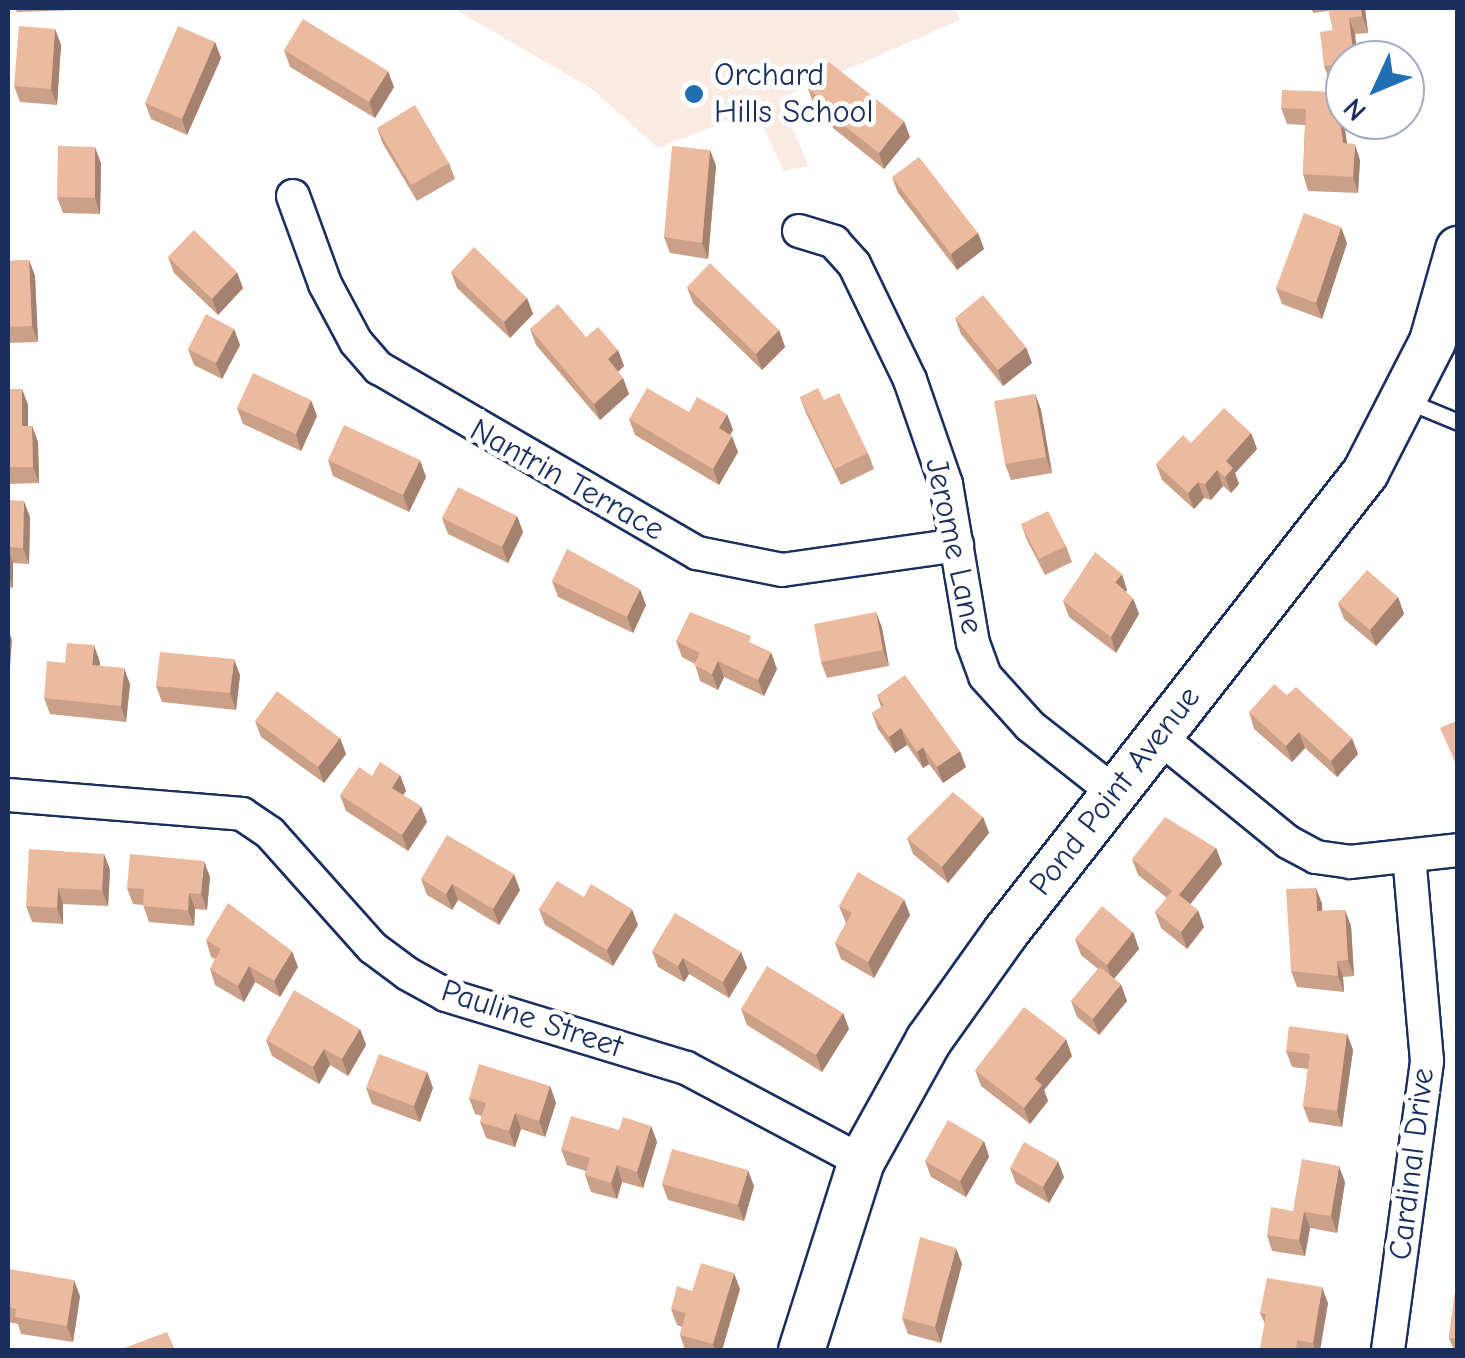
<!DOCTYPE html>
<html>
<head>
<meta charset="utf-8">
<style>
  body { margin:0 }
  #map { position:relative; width:1465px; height:1358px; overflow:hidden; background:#fff; font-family:"Comic Neue",sans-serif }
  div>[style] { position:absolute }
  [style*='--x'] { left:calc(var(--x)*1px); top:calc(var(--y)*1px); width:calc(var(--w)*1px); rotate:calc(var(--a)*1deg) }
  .built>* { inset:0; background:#f9eae2 }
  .roads { filter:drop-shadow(2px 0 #1b2f5e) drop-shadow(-2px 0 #1b2f5e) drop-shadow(0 2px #1b2f5e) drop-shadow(0 -2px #1b2f5e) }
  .lane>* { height:15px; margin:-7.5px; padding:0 7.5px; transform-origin:7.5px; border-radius:7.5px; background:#fff }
  .street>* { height:32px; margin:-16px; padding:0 16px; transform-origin:16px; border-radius:16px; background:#fff }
  .secondary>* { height:45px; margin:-22.5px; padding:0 22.5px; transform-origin:22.5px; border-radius:22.5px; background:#fff }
  .wall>* { inset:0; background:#cba088 }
  .shaded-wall>* { inset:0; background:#a5826f }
  .building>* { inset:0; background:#ecba9e }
  .dots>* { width:28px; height:28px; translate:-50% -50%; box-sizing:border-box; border:5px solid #fff; border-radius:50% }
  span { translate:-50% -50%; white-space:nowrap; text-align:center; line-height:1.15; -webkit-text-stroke:10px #fff; paint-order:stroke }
  .poi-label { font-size:32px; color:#1b2f5e }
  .left { translate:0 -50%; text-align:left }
  .street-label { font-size:32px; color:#1b2f5e }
  .frame { position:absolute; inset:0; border:10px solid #1b2f5e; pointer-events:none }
  .north { position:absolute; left:1325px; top:40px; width:100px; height:100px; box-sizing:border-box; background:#fff; border:2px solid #a4acbf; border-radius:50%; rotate:226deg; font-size:28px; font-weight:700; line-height:40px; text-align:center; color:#1b2f5e }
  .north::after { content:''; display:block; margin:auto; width:35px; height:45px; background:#1f6fb2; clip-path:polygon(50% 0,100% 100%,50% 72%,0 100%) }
</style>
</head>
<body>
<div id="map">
  <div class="built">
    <div style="clip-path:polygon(453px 8px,955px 8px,960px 20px,779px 99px,809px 166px,784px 171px,755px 110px,658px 148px,592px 89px)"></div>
  </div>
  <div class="roads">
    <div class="lane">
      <div style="--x:1405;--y:400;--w:57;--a:22.5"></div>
    </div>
    <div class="street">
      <div style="--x:293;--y:196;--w:94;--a:70"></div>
      <div style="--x:325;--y:284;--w:66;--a:61.9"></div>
      <div style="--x:356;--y:342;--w:35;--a:49"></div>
      <div style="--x:379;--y:368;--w:368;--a:30.2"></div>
      <div style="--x:697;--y:553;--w:87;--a:11.3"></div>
      <div style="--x:782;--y:570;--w:177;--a:-8.1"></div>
      <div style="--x:799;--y:231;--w:37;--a:17"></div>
      <div style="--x:834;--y:242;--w:30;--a:48"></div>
      <div style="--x:854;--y:264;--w:129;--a:64.2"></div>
      <div style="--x:910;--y:380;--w:110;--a:70.9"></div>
      <div style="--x:946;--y:484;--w:161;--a:80.4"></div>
      <div style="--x:973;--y:643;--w:35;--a:70"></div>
      <div style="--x:985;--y:676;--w:67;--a:48"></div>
      <div style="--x:1030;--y:726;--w:107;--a:38.2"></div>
      <div style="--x:1158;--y:736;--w:168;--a:39.2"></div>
      <div style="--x:1288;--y:842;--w:32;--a:28"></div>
      <div style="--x:1316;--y:857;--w:34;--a:8"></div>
      <div style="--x:1350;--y:862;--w:109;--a:-6.3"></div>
      <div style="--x:8;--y:795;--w:235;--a:4.6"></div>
      <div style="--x:242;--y:814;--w:34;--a:34"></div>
      <div style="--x:270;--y:833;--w:154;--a:48.2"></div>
      <div style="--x:373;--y:948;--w:44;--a:36.6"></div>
      <div style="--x:408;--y:974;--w:43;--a:28.9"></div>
      <div style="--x:446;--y:995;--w:251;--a:16.9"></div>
      <div style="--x:686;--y:1068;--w:198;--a:28"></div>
      <div style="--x:1388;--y:1350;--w:292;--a:-82.3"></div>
      <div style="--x:1427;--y:1061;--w:205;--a:-95"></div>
    </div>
    <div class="secondary">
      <div style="--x:801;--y:1350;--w:198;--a:-72.4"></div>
      <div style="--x:861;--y:1161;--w:138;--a:-61"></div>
      <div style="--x:928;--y:1040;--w:133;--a:-54.5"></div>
      <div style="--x:1005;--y:932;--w:584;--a:-51.95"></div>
      <div style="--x:1365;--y:472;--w:147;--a:-62.9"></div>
      <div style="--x:1432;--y:341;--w:96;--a:-74.2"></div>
    </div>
  </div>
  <div class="wall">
    <div style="clip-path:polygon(15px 8px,77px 8px,77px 10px,17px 12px)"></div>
    <div style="clip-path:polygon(1311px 8px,1365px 8px,1368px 33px,1355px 34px,1345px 60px,1345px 80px,1330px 82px,1324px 66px,1333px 30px,1329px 11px,1313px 13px)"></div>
    <div style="clip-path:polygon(55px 29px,61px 45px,57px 105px,20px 102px,14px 86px)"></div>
    <div style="clip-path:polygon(215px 42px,221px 58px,187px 135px,151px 119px,145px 103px)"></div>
    <div style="clip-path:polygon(284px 50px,394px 87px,375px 118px,290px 67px)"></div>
    <div style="clip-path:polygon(808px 89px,910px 137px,884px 169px,833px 128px,829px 117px,814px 105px)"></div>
    <div style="clip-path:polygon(1336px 92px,1342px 109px,1347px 143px,1360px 160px,1358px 193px,1308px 191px,1303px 174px,1305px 125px,1287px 124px,1281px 108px)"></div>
    <div style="clip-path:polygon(377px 128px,449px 163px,455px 179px,417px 201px,383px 144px)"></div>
    <div style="clip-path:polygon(710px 150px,716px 166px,708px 259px,670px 253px,664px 237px)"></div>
    <div style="clip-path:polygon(101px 163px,100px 214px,63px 213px,57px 197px)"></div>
    <div style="clip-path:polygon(892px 177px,978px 233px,984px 249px,957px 270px,898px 193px)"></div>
    <div style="clip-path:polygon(1347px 243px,1322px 319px,1282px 304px,1276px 288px)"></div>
    <div style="clip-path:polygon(168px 257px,243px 288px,218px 315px,174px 273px)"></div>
    <div style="clip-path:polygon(29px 260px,35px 276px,38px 342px,8px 343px,8px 261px)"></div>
    <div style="clip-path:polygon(451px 272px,527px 298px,533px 314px,510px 338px,457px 288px)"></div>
    <div style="clip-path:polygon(687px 287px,779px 330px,785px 347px,762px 370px,693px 303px)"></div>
    <div style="clip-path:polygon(955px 318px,1032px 363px,1003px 386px,961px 334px)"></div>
    <div style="clip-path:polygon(234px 329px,240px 345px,222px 379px,194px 365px,188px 349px)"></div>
    <div style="clip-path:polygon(530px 329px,586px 337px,618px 350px,624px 366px,618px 372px,623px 378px,629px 394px,600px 420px,536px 345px)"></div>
    <div style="clip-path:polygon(8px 389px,22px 389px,28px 405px,28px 426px,32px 426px,38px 442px,39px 483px,8px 484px)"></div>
    <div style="clip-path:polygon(1035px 394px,1041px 410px,1052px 473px,1011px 480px,1005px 464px)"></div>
    <div style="clip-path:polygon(800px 397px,824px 400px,868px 453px,874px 469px,841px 485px,806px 413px)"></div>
    <div style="clip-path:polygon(237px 408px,317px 416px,301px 451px,243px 424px)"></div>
    <div style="clip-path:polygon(689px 412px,733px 430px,730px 435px,738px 452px,719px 485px,635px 435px,629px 419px)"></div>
    <div style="clip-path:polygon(1251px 433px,1257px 449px,1235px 473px,1239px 484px,1231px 493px,1223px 486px,1211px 500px,1204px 498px,1194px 509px,1162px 480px,1156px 464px,1191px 443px)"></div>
    <div style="clip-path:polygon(328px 460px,426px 477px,409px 512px,333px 476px)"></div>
    <div style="clip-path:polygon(8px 500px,30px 517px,29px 564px,13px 563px,13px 588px,8px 587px)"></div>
    <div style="clip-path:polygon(517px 516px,523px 532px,508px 563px,448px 534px,442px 518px)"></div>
    <div style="clip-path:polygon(1021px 524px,1066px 546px,1072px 562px,1045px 575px,1027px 540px)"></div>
    <div style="clip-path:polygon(552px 581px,646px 605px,633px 633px,558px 597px)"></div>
    <div style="clip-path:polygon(1127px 590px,1126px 592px,1139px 614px,1116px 653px,1069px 617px,1063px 601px)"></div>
    <div style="clip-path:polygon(1398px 597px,1404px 614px,1376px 646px,1344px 619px,1338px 603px)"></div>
    <div style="clip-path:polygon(876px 612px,882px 628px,889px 666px,827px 678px,821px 662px)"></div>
    <div style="clip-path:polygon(676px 641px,754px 645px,777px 669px,764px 696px,724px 677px,718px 690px,700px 681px,695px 664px,682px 657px)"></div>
    <div style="clip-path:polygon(100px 662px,100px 666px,130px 684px,126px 722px,50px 714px,44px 698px)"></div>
    <div style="clip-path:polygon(240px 675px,236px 710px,162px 702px,156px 686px)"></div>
    <div style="clip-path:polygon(877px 695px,966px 767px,943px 783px,929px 764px,923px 768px,907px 745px,895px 753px,878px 729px,872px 713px,881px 707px)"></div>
    <div style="clip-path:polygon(1249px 712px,1358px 754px,1337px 777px,1305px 748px,1292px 762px,1254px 729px)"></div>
    <div style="clip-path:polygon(255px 721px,340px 738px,346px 754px,324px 783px,261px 737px)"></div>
    <div style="clip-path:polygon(400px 775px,406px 791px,403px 795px,427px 822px,408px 851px,346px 811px,340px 795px,372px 776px)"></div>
    <div style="clip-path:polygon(983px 817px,989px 833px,948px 883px,913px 854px,907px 838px)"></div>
    <div style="clip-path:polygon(1216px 848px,1222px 864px,1190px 904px,1204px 927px,1187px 949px,1161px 928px,1155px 912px,1167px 898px,1138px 875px,1132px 859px)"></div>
    <div style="clip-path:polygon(104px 854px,110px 870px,108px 906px,63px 904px,63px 924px,32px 922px,26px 906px)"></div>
    <div style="clip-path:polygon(210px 877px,207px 910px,195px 909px,194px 926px,149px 922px,143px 905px,133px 904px,127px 888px)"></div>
    <div style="clip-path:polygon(421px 879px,520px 890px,499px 925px,458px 900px,452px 910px,427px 895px)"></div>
    <div style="clip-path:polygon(1316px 888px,1322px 904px,1322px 911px,1345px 910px,1351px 926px,1354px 976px,1343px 977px,1344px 992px,1297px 987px,1291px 971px)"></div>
    <div style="clip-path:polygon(584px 897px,638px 925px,613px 966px,545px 925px,539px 909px)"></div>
    <div style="clip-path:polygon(839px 906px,910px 915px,874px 978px,841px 959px,835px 943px,846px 923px)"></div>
    <div style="clip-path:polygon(1133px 932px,1139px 949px,1114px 979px,1127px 1001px,1099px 1035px,1077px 1017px,1071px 1001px,1098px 969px,1081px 955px,1075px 939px)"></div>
    <div style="clip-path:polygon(206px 940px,298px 967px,280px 997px,255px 982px,244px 1002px,215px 985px,210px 969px,215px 959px,211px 957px)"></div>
    <div style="clip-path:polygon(652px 951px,741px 952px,747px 968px,729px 998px,689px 974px,684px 982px,658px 967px)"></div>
    <div style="clip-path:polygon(741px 1009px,843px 1013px,849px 1029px,822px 1072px,747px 1025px)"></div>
    <div style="clip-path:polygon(360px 1029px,366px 1045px,348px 1076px,330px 1065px,319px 1084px,272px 1056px,266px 1040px)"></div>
    <div style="clip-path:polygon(1347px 1034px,1353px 1050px,1342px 1127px,1309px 1122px,1303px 1106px,1308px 1069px,1292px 1067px,1286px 1051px)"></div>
    <div style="clip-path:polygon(1072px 1056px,1044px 1090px,1048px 1101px,1030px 1124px,981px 1086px,975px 1070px)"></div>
    <div style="clip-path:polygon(427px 1072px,433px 1088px,420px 1122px,372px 1104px,366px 1088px)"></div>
    <div style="clip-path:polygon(550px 1086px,556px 1103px,545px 1137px,521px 1129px,515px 1147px,486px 1138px,480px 1122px,482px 1116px,475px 1114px,469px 1098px)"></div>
    <div style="clip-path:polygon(651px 1126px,657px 1142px,643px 1188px,622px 1182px,617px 1199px,591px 1192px,585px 1175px,586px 1171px,567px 1165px,561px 1149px,619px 1130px)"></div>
    <div style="clip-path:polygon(984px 1141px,989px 1157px,966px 1197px,931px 1177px,925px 1161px)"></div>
    <div style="clip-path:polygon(1010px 1168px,1064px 1177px,1049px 1203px,1016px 1184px)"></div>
    <div style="clip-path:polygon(1345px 1182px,1337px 1233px,1310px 1228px,1305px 1256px,1272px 1251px,1267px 1235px,1293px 1211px)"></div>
    <div style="clip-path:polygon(662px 1184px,754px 1186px,744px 1221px,668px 1200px)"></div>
    <div style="clip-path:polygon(962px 1264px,941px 1343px,908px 1334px,902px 1318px)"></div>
    <div style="clip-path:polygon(1458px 1269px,1458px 1350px,1454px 1350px,1449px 1338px)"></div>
    <div style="clip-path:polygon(8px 1276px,80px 1296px,73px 1342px,21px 1334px,18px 1324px,8px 1322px)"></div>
    <div style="clip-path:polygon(740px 1289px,722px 1350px,685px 1350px,680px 1335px,682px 1327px,677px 1325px,671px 1309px)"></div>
    <div style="clip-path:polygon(1328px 1303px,1320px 1350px,1260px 1350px,1265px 1324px,1260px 1313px)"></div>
  </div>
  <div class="shaded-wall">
    <div style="clip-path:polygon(1361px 8px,1365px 8px,1368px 33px,1362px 16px)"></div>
    <div style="clip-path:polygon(1349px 18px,1355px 34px,1358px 60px,1354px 60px)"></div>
    <div style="clip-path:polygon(55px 29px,61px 45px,57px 105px,51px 89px)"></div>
    <div style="clip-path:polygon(215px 42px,221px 58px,187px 135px,182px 119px)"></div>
    <div style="clip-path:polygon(388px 71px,394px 87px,375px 118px,369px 102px)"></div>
    <div style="clip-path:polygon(1336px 92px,1342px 109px,1349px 159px,1343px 143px)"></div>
    <div style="clip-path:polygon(904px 121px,910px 137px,884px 169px,879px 153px)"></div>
    <div style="clip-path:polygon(1355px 144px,1360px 160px,1358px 193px,1353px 177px)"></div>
    <div style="clip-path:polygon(95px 147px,101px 163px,100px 214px,95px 198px)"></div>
    <div style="clip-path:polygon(710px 150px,716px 166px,708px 259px,702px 243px)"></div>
    <div style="clip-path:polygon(1341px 227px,1347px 243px,1322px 319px,1316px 303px)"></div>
    <div style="clip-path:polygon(978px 233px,984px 249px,957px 270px,951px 254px)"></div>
    <div style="clip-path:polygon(29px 260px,35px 276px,38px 342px,32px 326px)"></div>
    <div style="clip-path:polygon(237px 272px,243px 288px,218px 315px,212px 299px)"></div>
    <div style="clip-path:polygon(527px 298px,533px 314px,510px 338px,504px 322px)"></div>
    <div style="clip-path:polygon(234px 329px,240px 345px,222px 379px,216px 363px)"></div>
    <div style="clip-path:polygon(779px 330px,785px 347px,762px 370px,756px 354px)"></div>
    <div style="clip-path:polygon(1026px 347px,1032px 363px,1003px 386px,998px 370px)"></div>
    <div style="clip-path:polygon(618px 350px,624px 366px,614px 375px,608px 359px)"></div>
    <div style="clip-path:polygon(623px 378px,629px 394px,600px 420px,594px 404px)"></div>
    <div style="clip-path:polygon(22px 389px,28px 405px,28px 442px,22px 426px)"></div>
    <div style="clip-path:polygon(1035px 394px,1041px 410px,1052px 473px,1046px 457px)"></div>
    <div style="clip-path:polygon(311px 400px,317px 416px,301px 451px,296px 434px)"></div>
    <div style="clip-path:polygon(727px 414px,733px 430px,725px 444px,719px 428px)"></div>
    <div style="clip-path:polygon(32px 426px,38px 442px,39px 483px,33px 467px)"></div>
    <div style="clip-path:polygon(1251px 433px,1257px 449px,1235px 473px,1239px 484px,1231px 493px,1225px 477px,1226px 461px)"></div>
    <div style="clip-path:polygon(732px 436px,738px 452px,719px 485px,713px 469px)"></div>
    <div style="clip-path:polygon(420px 460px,426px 477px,409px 512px,403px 495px)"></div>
    <div style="clip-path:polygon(1217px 470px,1223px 486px,1211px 500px,1205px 484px)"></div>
    <div style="clip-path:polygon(1198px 482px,1204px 498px,1194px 509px,1188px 493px)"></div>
    <div style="clip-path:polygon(24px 501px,30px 517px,29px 564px,23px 548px)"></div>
    <div style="clip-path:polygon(517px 516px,523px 532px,508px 563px,502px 547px)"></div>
    <div style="clip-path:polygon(8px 549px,13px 563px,13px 588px,8px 573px)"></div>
    <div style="clip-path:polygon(1122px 574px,1127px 590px,1121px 598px,1115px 582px)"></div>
    <div style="clip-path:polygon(640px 589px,646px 605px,633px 633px,627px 617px)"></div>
    <div style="clip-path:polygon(1398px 597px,1404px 614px,1376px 646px,1370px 630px)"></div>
    <div style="clip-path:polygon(1133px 598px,1139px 614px,1116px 653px,1111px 637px)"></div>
    <div style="clip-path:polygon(876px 612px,882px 628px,889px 666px,883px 650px)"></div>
    <div style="clip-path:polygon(8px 627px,12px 640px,8px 696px)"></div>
    <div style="clip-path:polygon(94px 645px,100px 662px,98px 681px,92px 665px)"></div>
    <div style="clip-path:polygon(771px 652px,777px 669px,764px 696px,758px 680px)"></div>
    <div style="clip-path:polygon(234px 659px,240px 675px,236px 710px,230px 693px)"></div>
    <div style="clip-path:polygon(718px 661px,724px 677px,718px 690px,712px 674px)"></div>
    <div style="clip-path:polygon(124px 668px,130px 684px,126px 722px,121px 706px)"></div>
    <div style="clip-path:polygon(901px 728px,907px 745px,895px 753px,889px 737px)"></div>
    <div style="clip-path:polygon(1299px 732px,1305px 748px,1292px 762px,1286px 746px)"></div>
    <div style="clip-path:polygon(340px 738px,346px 754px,324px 783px,318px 767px)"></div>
    <div style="clip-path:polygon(1352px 738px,1358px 754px,1337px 777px,1331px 761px)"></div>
    <div style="clip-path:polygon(923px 747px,929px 764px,923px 768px,917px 752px)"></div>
    <div style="clip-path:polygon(960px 751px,966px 767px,943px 783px,937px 767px)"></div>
    <div style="clip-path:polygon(400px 775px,406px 791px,397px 804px,392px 788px)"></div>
    <div style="clip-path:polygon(421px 806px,427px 822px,408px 851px,402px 835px)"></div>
    <div style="clip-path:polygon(983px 817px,989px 833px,948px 883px,942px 867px)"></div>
    <div style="clip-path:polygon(1216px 848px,1222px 864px,1185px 911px,1179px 895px)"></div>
    <div style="clip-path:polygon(104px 854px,110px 870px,108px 906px,102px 890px)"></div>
    <div style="clip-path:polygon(204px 861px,210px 877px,207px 910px,201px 894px)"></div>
    <div style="clip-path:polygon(514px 874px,520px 890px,499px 925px,493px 909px)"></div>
    <div style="clip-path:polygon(452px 884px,458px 900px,452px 910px,446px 894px)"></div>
    <div style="clip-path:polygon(58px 888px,63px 904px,63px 924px,57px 908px)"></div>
    <div style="clip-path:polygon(1316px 888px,1322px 904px,1323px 927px,1317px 911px)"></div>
    <div style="clip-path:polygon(189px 893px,195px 909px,194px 926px,188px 910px)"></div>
    <div style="clip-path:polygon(904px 899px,910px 915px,874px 978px,868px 962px)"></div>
    <div style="clip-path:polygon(632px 909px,638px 925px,613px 966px,607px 950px)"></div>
    <div style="clip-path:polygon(1198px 910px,1204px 927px,1187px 949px,1181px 932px)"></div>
    <div style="clip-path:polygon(1345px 910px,1351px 926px,1354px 976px,1348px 960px)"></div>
    <div style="clip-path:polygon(1133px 932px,1139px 949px,1112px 981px,1107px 965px)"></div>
    <div style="clip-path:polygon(292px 951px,298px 967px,280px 997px,274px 981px)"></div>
    <div style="clip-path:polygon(741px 952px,747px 968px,729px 998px,723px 982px)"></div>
    <div style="clip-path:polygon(683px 958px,689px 974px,684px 982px,678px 966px)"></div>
    <div style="clip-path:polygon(1337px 961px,1343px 977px,1344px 992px,1338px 976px)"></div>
    <div style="clip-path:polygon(249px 966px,255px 982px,244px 1002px,238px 986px)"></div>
    <div style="clip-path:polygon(1121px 984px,1127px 1001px,1099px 1035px,1093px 1019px)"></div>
    <div style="clip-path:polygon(843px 1013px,849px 1029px,822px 1072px,816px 1055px)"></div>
    <div style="clip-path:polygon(360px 1029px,366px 1045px,348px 1076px,342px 1059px)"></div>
    <div style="clip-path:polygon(1347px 1034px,1353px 1050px,1342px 1127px,1337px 1111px)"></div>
    <div style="clip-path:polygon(1066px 1039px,1072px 1056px,1044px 1090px,1048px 1101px,1030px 1124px,1024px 1108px,1035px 1079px)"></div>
    <div style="clip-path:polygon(324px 1049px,330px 1065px,319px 1084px,313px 1067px)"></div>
    <div style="clip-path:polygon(427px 1072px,433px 1088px,420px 1122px,414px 1106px)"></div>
    <div style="clip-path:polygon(550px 1086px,556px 1103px,545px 1137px,539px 1121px)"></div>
    <div style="clip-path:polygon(515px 1113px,521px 1129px,515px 1147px,509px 1131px)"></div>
    <div style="clip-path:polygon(651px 1126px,657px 1142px,643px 1188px,637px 1172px)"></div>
    <div style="clip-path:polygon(984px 1141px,989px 1157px,966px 1197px,960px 1181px)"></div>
    <div style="clip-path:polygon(1058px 1161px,1064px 1177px,1049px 1203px,1043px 1187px)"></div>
    <div style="clip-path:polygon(617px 1165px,622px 1182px,617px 1199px,611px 1183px)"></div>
    <div style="clip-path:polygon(1339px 1166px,1345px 1182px,1337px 1233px,1331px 1216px)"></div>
    <div style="clip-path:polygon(748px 1170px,754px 1186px,744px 1221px,738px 1205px)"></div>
    <div style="clip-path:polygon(1304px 1212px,1310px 1228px,1305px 1256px,1299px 1240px)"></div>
    <div style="clip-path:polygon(956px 1248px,962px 1264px,941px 1343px,935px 1327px)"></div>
    <div style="clip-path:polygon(734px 1273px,740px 1289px,722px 1350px,715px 1350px,713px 1344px)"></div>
    <div style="clip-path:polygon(74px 1280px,80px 1296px,73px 1342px,67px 1326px)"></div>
    <div style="clip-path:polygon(1322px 1287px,1328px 1303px,1320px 1350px,1315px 1350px,1313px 1343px)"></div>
  </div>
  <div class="building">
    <div style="clip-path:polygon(1328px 8px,1361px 8px,1362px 16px,1349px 18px,1354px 60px,1345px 60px,1345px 63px,1324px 66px,1320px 32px,1333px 30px)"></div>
    <div style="clip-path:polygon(303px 19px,388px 71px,369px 102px,284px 50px)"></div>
    <div style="clip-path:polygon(19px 26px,55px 29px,51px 89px,14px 86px)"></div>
    <div style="clip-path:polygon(178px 26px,215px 42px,182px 119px,145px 103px)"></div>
    <div style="clip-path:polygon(829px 62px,904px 121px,879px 153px,827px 112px,831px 107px,808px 89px)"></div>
    <div style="clip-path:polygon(1282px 90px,1336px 92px,1343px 143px,1355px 144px,1353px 177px,1303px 174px,1306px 109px,1281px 108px)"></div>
    <div style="clip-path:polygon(415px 105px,449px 163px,411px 185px,377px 128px)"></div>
    <div style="clip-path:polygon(58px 146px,95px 147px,95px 198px,57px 197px)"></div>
    <div style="clip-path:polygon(672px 146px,710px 150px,702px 243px,664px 237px)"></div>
    <div style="clip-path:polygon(919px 157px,978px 233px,951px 254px,892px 177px)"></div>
    <div style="clip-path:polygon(1304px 213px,1341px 227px,1316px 303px,1276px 288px)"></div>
    <div style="clip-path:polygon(194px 230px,237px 272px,212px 299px,168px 257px)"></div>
    <div style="clip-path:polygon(474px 247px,527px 298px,504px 322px,451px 272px)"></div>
    <div style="clip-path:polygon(29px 260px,32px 326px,8px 327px,8px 261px)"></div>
    <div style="clip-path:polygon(710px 263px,779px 330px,756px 354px,687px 287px)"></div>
    <div style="clip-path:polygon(983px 295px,1026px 347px,998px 370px,955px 318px)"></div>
    <div style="clip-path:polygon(558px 304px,586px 337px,598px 327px,618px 350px,608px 359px,623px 378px,594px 404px,530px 329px)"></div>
    <div style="clip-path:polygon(206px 314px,234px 329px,216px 363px,188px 349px)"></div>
    <div style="clip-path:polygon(253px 373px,311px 400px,296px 434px,237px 408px)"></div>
    <div style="clip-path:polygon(647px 388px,689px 412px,697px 397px,727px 414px,719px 428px,732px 436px,713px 469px,629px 419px)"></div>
    <div style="clip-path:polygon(818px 388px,824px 400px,839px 393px,868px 453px,835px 469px,800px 397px)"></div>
    <div style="clip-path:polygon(8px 389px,22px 389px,22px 426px,32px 426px,33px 467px,8px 467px)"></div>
    <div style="clip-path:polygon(1035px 394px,1046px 457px,1005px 464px,994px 401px)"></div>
    <div style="clip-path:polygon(1224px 408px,1251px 433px,1226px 461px,1233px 468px,1225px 477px,1217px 470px,1205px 484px,1198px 482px,1188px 493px,1156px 464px,1183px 435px,1191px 443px)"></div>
    <div style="clip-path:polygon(344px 425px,420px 460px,403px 495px,328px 460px)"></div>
    <div style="clip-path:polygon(458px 487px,517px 516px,502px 547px,442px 518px)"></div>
    <div style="clip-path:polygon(8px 500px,24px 501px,23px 548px,8px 547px)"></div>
    <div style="clip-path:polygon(1048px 511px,1066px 546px,1039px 559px,1021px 524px)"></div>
    <div style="clip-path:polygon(567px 549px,640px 589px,627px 617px,552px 581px)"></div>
    <div style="clip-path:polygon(1095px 552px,1122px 574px,1115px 582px,1133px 598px,1111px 637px,1063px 601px)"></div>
    <div style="clip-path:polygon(1367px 570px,1398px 597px,1370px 630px,1338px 603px)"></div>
    <div style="clip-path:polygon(690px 612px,751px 636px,749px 642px,771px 652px,758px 680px,718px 661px,712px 674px,694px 665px,700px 653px,676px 641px)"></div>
    <div style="clip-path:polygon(876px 612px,883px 650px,821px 662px,814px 624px)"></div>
    <div style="clip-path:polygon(67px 643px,94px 645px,92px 665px,124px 668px,121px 706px,44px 698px,47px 661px,65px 663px)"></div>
    <div style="clip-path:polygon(160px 652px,234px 659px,230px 693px,156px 686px)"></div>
    <div style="clip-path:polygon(905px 675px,960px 751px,937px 767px,923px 747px,917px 752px,901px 728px,889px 737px,872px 713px,884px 705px,877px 695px)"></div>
    <div style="clip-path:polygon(1274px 684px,1287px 695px,1296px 687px,1352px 738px,1331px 761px,1299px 732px,1286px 746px,1249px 712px)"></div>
    <div style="clip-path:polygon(277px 691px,340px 738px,318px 767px,255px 721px)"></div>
    <div style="clip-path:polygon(1458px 720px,1458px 761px,1455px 762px,1440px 728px)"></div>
    <div style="clip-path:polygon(380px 762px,400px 775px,392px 788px,421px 806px,402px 835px,340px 795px,359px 767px,372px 776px)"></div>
    <div style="clip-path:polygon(953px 792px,983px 817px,942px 867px,907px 838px)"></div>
    <div style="clip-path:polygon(1165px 817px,1216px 848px,1179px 895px,1198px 910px,1181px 932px,1155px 912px,1172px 891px,1132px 859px)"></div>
    <div style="clip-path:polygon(447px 835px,514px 874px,493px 909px,452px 884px,446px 894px,421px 879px)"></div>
    <div style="clip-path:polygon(29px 849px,104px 854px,102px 890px,58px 888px,57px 908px,26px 906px)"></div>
    <div style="clip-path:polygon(130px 854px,204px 861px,201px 894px,189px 893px,188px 910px,143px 906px,144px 889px,127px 888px)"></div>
    <div style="clip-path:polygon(858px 872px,904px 899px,868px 962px,835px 943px,852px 913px,839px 906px)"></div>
    <div style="clip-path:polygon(557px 881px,584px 897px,591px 884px,632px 909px,607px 950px,539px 909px)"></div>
    <div style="clip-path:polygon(1316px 888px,1317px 911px,1345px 910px,1348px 960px,1337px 961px,1338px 976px,1291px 971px,1286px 889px)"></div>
    <div style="clip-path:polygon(228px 903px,292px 951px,274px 981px,249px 966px,238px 986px,210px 969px,221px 949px,206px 940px)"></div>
    <div style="clip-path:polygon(1102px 906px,1133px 932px,1107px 965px,1075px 939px)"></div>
    <div style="clip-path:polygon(675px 913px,741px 952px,723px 982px,683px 958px,678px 966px,652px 951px)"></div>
    <div style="clip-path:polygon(767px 966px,843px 1013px,816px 1055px,741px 1009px)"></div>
    <div style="clip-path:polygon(1100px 967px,1121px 984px,1093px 1019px,1071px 1001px)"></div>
    <div style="clip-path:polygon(294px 990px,360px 1029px,342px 1059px,324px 1049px,313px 1067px,266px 1040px)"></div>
    <div style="clip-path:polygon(1024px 1007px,1066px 1039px,1035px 1079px,1042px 1085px,1024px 1108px,975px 1070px)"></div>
    <div style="clip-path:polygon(1289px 1026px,1347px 1034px,1337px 1111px,1303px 1106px,1310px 1054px,1286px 1051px)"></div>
    <div style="clip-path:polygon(379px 1054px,427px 1072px,414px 1106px,366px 1088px)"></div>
    <div style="clip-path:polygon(479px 1064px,550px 1086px,539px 1121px,515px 1113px,509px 1131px,480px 1122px,486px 1103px,469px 1098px)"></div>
    <div style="clip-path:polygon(571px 1116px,619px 1130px,623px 1117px,651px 1126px,637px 1172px,617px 1165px,611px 1183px,585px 1175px,590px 1158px,561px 1149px)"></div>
    <div style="clip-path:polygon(948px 1120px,984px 1141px,960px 1181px,925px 1161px)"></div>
    <div style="clip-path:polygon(1024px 1142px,1058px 1161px,1043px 1187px,1010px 1168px)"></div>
    <div style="clip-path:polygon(672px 1149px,748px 1170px,738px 1205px,662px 1184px)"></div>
    <div style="clip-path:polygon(1302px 1159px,1339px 1166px,1331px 1216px,1304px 1212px,1299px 1240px,1267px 1235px,1271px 1207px,1293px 1211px)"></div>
    <div style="clip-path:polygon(920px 1237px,956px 1248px,935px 1327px,902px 1318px)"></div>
    <div style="clip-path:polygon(701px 1263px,734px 1273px,713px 1344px,680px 1335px,686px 1313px,671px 1309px,677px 1286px,692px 1291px)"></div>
    <div style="clip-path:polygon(9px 1269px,74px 1280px,67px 1326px,15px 1317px,16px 1309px,8px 1307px)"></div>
    <div style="clip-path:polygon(1458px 1269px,1458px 1339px,1449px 1338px)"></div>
    <div style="clip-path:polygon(1267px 1278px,1322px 1287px,1313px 1343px,1297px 1340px,1296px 1350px,1260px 1350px,1266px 1314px,1260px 1313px)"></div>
    <div style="clip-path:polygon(167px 1332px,175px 1350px,119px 1350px)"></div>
  </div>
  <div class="dots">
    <div style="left:694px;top:94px;background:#1f6fb2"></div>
  </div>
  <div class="poi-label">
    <span class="left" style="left:714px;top:94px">Orchard<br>Hills School</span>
  </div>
  <div class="street-label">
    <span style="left:567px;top:480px;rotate:29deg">Nantrin Terrace</span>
    <span style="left:954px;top:546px;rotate:78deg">Jerome Lane</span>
    <span style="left:1115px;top:791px;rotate:-52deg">Pond Point Avenue</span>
    <span style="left:532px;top:1019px;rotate:18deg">Pauline Street</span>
    <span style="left:1412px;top:1164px;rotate:-83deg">Cardinal Drive</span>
  </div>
  <div class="frame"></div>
  <div class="north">N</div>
</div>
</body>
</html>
